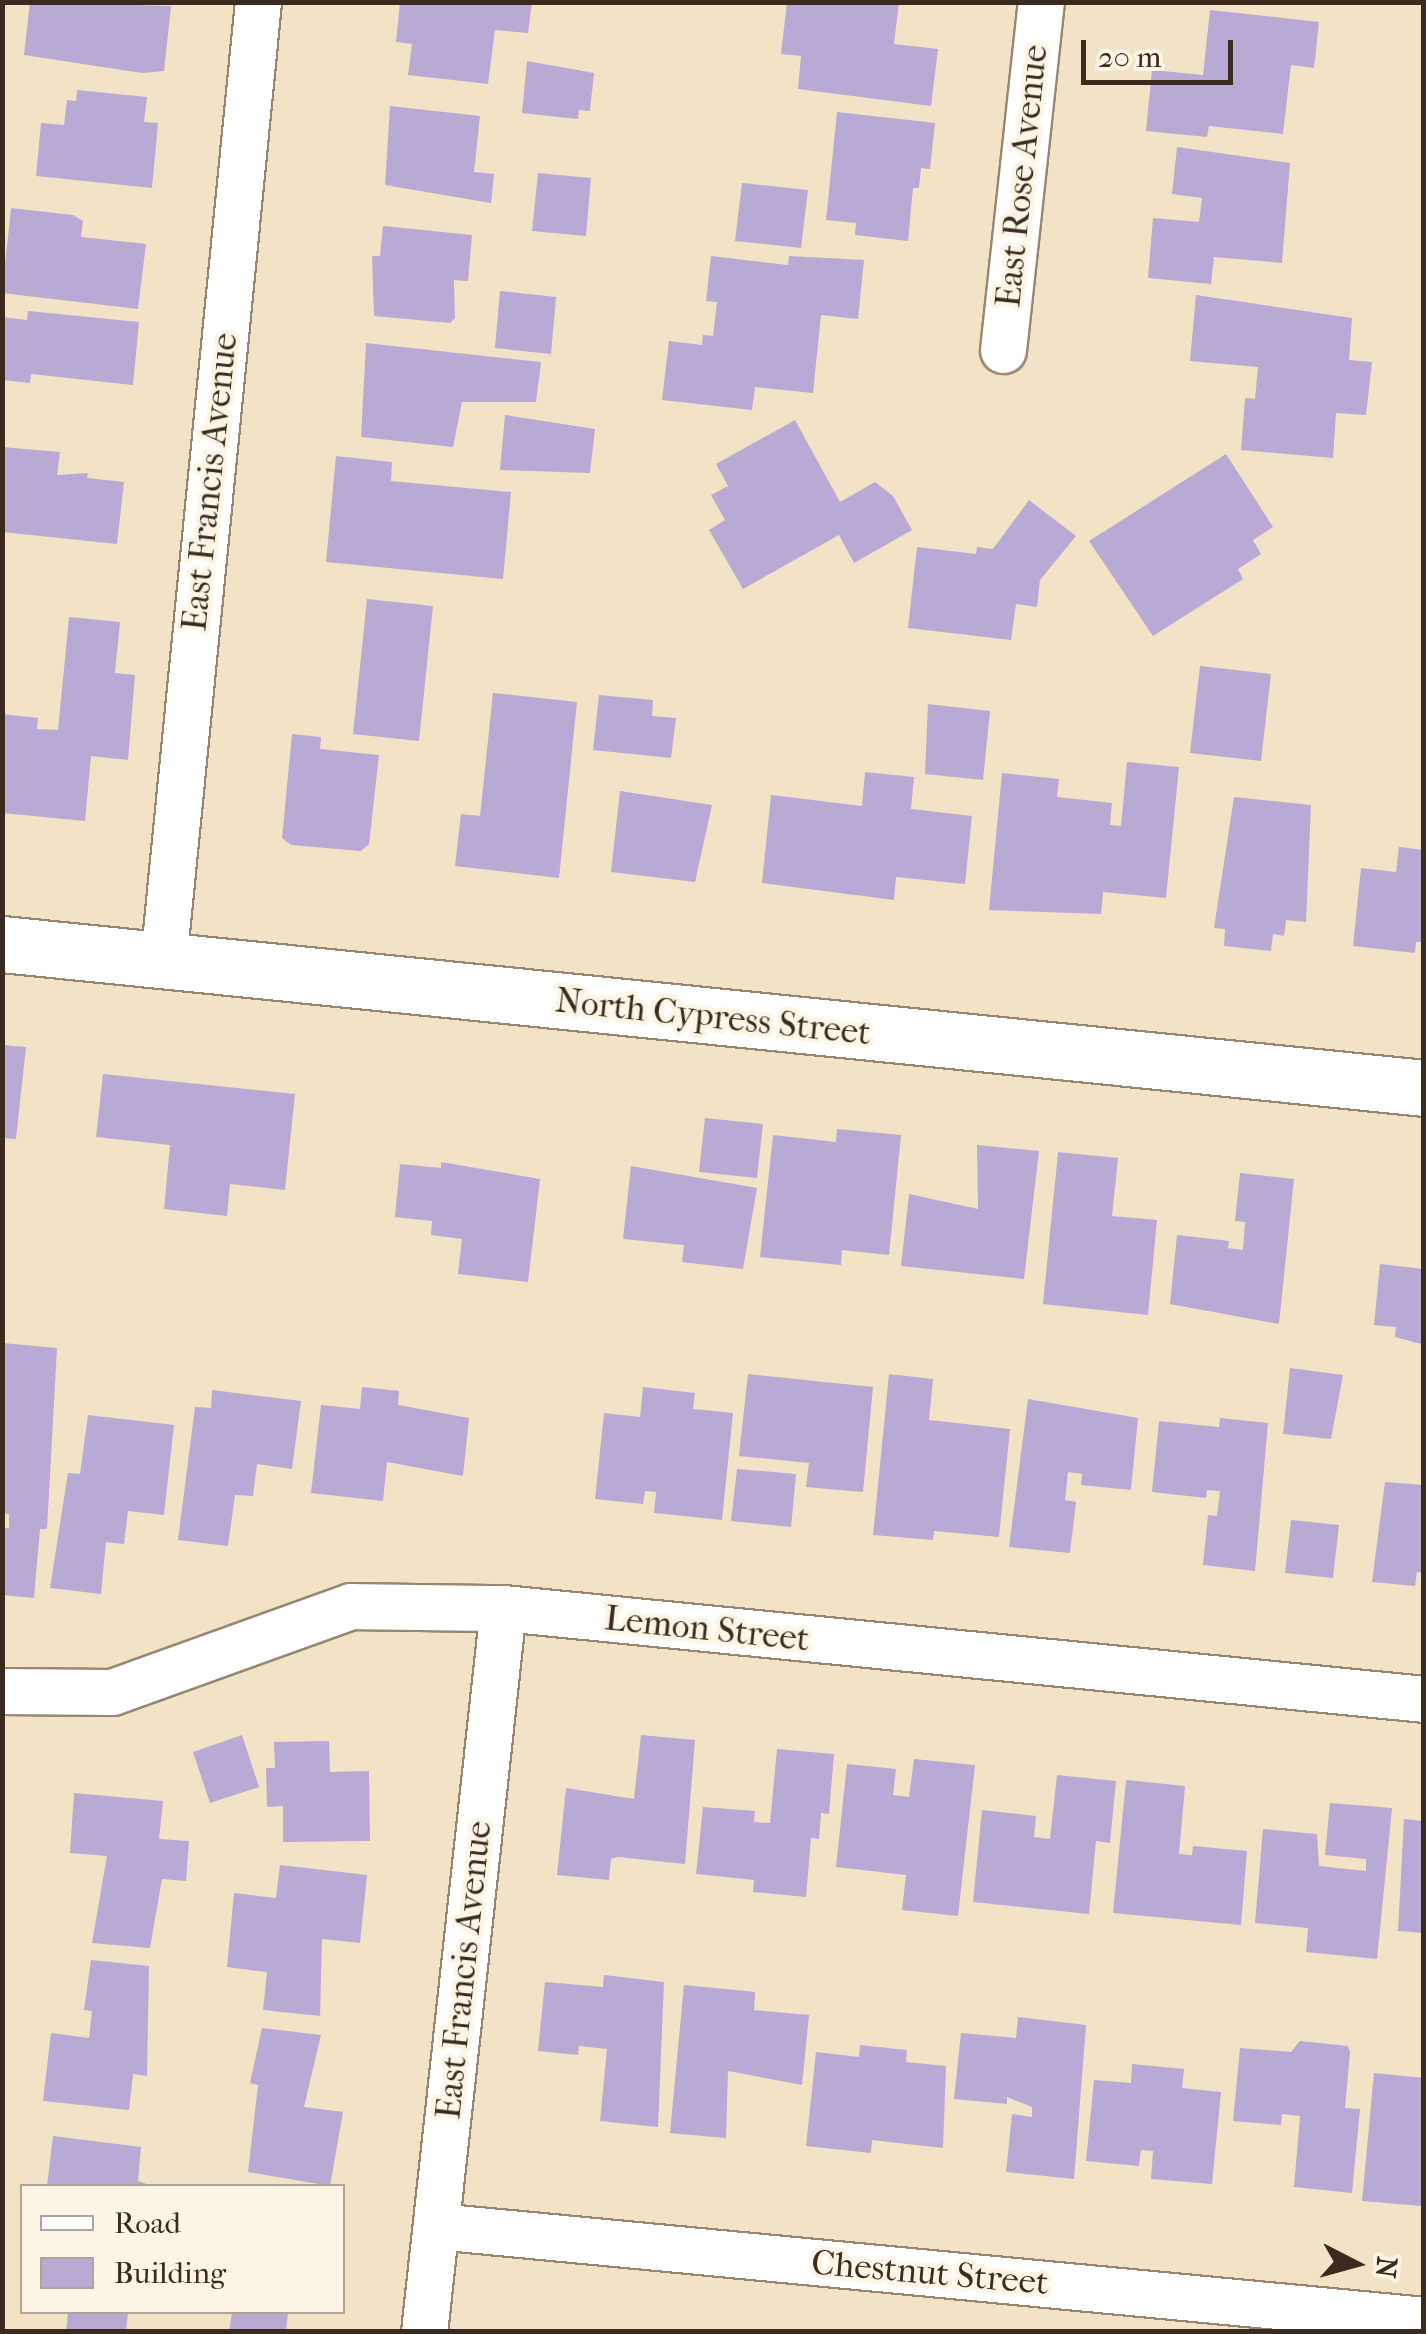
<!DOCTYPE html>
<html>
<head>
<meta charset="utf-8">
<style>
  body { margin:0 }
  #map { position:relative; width:1426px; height:2334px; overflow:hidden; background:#f2e3c6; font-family:"IM FELL French Canon",serif }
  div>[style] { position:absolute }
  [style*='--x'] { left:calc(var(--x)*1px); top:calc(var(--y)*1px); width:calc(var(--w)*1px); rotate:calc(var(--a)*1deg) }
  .building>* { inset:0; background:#b9a9d5 }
  .roads { filter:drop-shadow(2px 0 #968672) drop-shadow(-2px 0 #968672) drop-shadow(0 2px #968672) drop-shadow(0 -2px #968672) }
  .minor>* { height:45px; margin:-22.5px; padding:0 22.5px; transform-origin:22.5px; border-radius:22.5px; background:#fff }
  .tertiary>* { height:55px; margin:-27.5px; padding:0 27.5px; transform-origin:27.5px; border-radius:27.5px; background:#fff }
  span { translate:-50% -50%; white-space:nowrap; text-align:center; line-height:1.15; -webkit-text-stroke:9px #fcf5e5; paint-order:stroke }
  .street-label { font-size:35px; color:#3b2a1e }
  .frame { position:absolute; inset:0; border:5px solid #3b2a1e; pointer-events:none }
  .legend { position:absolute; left:20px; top:2184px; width:325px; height:130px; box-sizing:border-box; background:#fcf5e5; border:2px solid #afa495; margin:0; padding:12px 18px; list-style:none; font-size:30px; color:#3b2a1e }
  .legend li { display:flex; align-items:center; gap:20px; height:50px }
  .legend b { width:50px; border:2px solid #afa495 }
  .north { position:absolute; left:1306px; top:2214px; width:100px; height:100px; -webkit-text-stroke:8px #fcf5e5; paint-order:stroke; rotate:96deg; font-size:28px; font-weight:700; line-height:40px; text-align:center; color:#3b2a1e }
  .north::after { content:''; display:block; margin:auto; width:35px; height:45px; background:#3b2a1e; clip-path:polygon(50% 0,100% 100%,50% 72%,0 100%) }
  .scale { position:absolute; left:1081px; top:40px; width:152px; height:45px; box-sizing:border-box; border:5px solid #3b2a1e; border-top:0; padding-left:12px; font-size:30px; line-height:35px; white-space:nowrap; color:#3b2a1e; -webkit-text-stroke:8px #fcf5e5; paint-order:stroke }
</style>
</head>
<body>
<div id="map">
  <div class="building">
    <div style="clip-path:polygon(30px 2px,171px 6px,164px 71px,142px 73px,24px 55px)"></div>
    <div style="clip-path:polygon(400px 2px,532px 2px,528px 33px,495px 30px,488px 84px,408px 75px,412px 44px,396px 42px)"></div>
    <div style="clip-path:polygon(787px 2px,899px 2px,894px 44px,938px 49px,931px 106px,798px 89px,801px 56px,781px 54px)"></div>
    <div style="clip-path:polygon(1210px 10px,1319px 22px,1314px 68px,1291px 65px,1283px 134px,1209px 126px,1207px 137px,1146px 131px,1152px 70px,1203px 75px)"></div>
    <div style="clip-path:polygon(527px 61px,594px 73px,590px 111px,579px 110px,578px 119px,522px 113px)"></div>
    <div style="clip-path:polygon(77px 90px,147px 97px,144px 122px,158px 123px,152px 188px,36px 176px,41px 123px,64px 125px,67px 100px,76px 101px)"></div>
    <div style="clip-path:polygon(390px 106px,480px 116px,474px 172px,494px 174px,491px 203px,385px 185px)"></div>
    <div style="clip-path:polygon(837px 112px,935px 123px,930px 169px,921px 168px,919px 188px,913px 188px,908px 241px,855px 235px,856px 223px,826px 220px)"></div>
    <div style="clip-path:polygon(1177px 147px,1290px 163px,1282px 263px,1214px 257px,1211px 284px,1148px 278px,1153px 218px,1199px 222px,1202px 198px,1172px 194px)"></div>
    <div style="clip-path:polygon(538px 173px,591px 178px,586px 236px,532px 231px)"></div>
    <div style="clip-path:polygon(742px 183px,808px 190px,801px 248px,735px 241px)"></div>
    <div style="clip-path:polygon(11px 208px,73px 215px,83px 221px,81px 237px,146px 244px,138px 309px,2px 293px)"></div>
    <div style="clip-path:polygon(383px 226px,472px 235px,468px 281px,454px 280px,455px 318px,450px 323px,374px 316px,372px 256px,380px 256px)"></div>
    <div style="clip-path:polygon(711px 256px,788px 265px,789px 256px,864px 260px,858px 319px,821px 315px,813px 393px,755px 387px,752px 410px,662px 400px,669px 341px,702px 345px,703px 335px,713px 336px,717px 302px,706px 301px)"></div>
    <div style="clip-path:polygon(500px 291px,556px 297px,551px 354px,495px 348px)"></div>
    <div style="clip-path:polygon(1196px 295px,1352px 318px,1349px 360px,1372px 362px,1366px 415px,1336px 413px,1333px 458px,1241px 450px,1245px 398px,1255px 399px,1258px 367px,1190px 361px)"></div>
    <div style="clip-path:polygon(28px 311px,139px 322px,133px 385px,31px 374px,30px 383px,2px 380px,2px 317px,27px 320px)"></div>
    <div style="clip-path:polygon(366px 343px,541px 362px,536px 402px,462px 402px,453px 447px,361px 437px)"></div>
    <div style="clip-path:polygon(505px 415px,595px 429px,590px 473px,500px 470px)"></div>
    <div style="clip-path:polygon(795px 420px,840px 502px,875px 482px,893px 496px,912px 530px,854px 563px,839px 535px,743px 589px,709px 530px,725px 520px,711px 495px,728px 486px,716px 464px)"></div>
    <div style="clip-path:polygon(2px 447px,60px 452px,57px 475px,88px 473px,87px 478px,124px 482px,117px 544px,2px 532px)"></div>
    <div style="clip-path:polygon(1226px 454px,1273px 527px,1253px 540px,1261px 554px,1238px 569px,1243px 579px,1153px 636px,1089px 541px)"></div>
    <div style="clip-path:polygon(336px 456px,392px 462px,391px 481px,511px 492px,503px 579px,326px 562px)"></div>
    <div style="clip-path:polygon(1029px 500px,1076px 536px,1040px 580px,1037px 607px,1016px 604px,1011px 640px,908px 628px,917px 547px,976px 554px,977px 547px,993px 549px)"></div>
    <div style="clip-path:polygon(367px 599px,433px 606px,419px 741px,353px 734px)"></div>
    <div style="clip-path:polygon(69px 617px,120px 622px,115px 673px,135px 675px,128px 760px,91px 756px,85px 821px,2px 813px,2px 714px,38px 718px,37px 729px,58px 730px)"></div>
    <div style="clip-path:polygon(1200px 666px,1271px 674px,1261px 761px,1190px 753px)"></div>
    <div style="clip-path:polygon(493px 693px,577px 702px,559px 878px,455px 866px,461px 814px,480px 816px)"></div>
    <div style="clip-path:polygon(599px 695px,653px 700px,652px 716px,676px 718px,671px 758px,593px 750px)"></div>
    <div style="clip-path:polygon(928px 704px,990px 711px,983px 780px,925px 774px)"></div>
    <div style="clip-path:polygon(292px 734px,321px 737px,320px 749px,379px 755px,369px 844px,361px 851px,291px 845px,282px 838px)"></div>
    <div style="clip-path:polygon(1127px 762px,1179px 767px,1166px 898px,1103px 892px,1101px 914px,989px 910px,1002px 773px,1059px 779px,1057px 797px,1112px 803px,1110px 825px,1121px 826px)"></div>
    <div style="clip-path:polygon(865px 772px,914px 777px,911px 809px,972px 816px,965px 884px,896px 877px,894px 900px,762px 883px,771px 795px,862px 806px)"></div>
    <div style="clip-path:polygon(620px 791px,712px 805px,695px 882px,611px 872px)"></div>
    <div style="clip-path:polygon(1234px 797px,1311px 805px,1306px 922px,1286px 920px,1284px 936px,1273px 934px,1271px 951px,1224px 946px,1225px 929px,1214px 928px)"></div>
    <div style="clip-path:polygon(1399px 847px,1424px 850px,1424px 942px,1416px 942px,1415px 953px,1353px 946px,1361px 868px,1396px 872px)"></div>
    <div style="clip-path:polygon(2px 1045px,26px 1047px,16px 1139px,2px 1138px)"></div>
    <div style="clip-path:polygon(103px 1074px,295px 1094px,285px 1190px,230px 1184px,227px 1216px,164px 1209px,170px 1145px,96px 1137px)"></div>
    <div style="clip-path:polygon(705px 1118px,763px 1124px,757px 1178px,699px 1172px)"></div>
    <div style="clip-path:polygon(837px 1129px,901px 1135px,889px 1255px,842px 1250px,841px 1265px,760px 1257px,773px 1135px,836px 1142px)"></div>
    <div style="clip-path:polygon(977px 1145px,1039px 1151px,1024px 1279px,901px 1266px,909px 1194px,978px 1209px)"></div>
    <div style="clip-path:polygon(1058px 1152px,1118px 1158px,1112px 1216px,1157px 1220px,1148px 1315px,1043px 1304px)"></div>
    <div style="clip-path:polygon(441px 1162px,540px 1179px,528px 1282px,458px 1274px,462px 1239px,431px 1235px,432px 1221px,395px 1217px,400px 1164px,441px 1168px)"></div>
    <div style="clip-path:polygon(631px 1166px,757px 1188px,743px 1269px,682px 1262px,684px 1245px,623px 1239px)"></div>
    <div style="clip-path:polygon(1240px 1173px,1294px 1179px,1279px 1324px,1170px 1304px,1177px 1235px,1229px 1241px,1228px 1248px,1243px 1250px,1245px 1222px,1235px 1221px)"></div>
    <div style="clip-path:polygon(1380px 1264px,1424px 1269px,1421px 1344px,1395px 1337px,1396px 1327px,1374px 1325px)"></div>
    <div style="clip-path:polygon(2px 1343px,57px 1348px,47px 1529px,40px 1529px,34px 1598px,2px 1595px,2px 1528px,9px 1528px,9px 1514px,2px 1513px)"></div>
    <div style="clip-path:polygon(1290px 1368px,1343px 1375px,1331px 1439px,1283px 1434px)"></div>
    <div style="clip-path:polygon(748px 1374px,873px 1387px,863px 1492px,806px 1487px,809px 1463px,739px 1456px)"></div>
    <div style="clip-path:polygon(889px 1374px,933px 1379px,929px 1420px,1010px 1429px,999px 1537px,934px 1531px,933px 1540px,873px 1535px)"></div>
    <div style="clip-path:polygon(362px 1387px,399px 1391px,398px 1405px,469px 1418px,463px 1476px,387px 1462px,383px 1501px,311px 1493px,321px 1405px,360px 1409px)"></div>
    <div style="clip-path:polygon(643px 1387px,695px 1393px,693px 1409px,733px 1413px,722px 1520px,654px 1513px,656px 1492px,645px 1491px,643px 1504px,595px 1499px,604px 1413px,640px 1417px)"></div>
    <div style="clip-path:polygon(212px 1390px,301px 1401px,292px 1469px,257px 1464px,253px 1496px,235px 1495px,228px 1546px,178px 1540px,195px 1407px,211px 1408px)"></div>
    <div style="clip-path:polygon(1028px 1399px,1138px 1418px,1131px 1490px,1081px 1485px,1082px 1474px,1068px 1472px,1065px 1500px,1076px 1502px,1070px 1553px,1009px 1547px)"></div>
    <div style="clip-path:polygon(88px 1415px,174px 1425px,164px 1515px,128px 1511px,124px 1544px,106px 1542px,101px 1594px,50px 1588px,68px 1473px,80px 1474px)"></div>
    <div style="clip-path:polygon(1220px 1418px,1268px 1423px,1255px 1571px,1203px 1565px,1208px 1515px,1217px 1516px,1220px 1491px,1207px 1490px,1206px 1498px,1152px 1492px,1159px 1421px,1219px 1427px)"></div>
    <div style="clip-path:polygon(737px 1469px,796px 1474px,791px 1527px,731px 1521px)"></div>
    <div style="clip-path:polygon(1385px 1482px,1424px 1485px,1424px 1573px,1417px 1572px,1415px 1586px,1372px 1582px)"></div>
    <div style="clip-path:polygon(1291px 1520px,1339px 1525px,1333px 1578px,1285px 1573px)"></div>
    <div style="clip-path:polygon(242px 1735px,259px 1787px,210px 1803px,193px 1752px)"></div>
    <div style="clip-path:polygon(641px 1735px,695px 1740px,685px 1864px,618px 1857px,611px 1859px,609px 1880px,557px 1875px,566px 1788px,634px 1799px)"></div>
    <div style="clip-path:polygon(329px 1741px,330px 1772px,369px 1771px,370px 1841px,283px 1842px,283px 1806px,267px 1807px,266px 1768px,275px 1768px,274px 1742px)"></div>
    <div style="clip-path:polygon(777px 1749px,834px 1754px,829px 1814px,821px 1813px,819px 1839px,811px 1838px,806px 1897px,753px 1892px,754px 1880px,696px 1874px,703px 1807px,755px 1811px,754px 1822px,770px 1823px)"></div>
    <div style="clip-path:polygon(914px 1759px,975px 1765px,958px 1916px,902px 1910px,906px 1875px,836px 1867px,847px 1764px,896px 1769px,893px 1795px,909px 1797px)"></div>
    <div style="clip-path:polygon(1057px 1775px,1116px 1781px,1110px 1843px,1096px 1841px,1089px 1914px,973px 1902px,982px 1810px,1036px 1816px,1034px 1837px,1050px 1839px)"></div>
    <div style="clip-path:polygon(1126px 1780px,1185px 1786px,1179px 1854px,1192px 1855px,1193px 1846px,1247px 1851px,1241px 1925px,1113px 1913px)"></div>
    <div style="clip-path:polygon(74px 1793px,163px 1801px,159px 1839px,189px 1841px,186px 1881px,162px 1879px,150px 1948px,92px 1943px,107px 1856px,70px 1853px)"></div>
    <div style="clip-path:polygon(1330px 1803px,1392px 1808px,1377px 1959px,1306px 1952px,1308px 1928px,1255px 1923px,1263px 1829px,1317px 1834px,1319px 1866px,1366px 1871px,1366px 1859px,1325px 1855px)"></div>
    <div style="clip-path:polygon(1404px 1819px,1424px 1821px,1424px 1933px,1398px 1931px)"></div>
    <div style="clip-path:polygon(280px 1865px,367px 1875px,360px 1943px,322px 1939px,320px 2016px,263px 2010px,267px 1972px,227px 1967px,234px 1893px,276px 1898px)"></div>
    <div style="clip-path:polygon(91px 1960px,149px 1966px,147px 2076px,133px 2074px,129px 2110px,43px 2101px,51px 2033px,89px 2038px,92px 2011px,84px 2010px)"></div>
    <div style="clip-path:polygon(604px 1975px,664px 1982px,658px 2127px,600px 2121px,607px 2049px,579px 2046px,578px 2055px,538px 2051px,545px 1982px,603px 1987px)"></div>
    <div style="clip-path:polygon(684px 1985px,755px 1992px,754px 2010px,809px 2015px,802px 2085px,728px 2071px,726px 2138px,670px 2133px)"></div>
    <div style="clip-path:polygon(1018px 2017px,1086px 2025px,1074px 2179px,1006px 2172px,1012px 2114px,1032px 2117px,1032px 2107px,1007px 2097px,1007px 2104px,954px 2099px,961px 2033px,1016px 2038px)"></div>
    <div style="clip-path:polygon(262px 2028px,321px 2035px,304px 2107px,343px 2112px,330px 2186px,248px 2172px,258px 2085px,250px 2083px)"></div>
    <div style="clip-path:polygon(1300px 2041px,1348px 2046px,1350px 2052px,1345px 2108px,1360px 2109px,1352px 2193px,1294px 2187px,1300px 2116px,1282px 2114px,1281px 2125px,1233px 2121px,1240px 2048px,1291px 2052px)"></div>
    <div style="clip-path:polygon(860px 2045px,907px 2050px,906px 2062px,946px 2066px,943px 2148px,872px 2140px,871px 2153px,806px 2146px,816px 2052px,859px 2057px)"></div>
    <div style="clip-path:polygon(1132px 2064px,1184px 2069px,1182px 2088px,1221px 2092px,1212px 2184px,1151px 2179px,1153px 2151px,1141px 2150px,1139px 2166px,1086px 2161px,1094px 2080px,1131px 2083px)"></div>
    <div style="clip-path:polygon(1374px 2073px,1424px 2078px,1421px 2206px,1362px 2201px)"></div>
    <div style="clip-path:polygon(53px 2136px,141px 2147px,138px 2181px,152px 2186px,47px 2186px)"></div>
    <div style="clip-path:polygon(68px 2312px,128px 2312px,126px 2332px,66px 2332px)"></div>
    <div style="clip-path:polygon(232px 2312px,288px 2312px,286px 2332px,229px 2332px)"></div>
  </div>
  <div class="roads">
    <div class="minor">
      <div style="--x:1003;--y:350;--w:350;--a:-83.8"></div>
      <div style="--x:163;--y:962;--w:965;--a:-84.35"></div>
      <div style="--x:2;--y:1691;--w:110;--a:0.5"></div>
      <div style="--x:112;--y:1692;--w:254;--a:-19.8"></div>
      <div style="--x:351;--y:1606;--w:152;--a:0.8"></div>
      <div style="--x:503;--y:1608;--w:925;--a:5.64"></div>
      <div style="--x:436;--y:2226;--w:992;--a:5.43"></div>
      <div style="--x:424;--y:2332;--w:728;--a:-83.77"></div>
    </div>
    <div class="tertiary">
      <div style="--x:2;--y:944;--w:1429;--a:5.78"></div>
    </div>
  </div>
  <div class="street-label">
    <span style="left:1022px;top:176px;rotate:-84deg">East Rose Avenue</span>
    <span style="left:210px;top:482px;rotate:-84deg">East Francis Avenue</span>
    <span style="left:713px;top:1017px;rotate:6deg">North Cypress Street</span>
    <span style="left:707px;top:1629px;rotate:6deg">Lemon Street</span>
    <span style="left:464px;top:1970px;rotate:-84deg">East Francis Avenue</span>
    <span style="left:930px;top:2273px;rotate:5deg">Chestnut Street</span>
  </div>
  <div class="frame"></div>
  <ul class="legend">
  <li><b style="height:12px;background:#fff"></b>Road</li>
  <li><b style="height:28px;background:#b9a9d5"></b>Building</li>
  </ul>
  <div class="north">N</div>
  <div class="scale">20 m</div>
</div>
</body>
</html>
